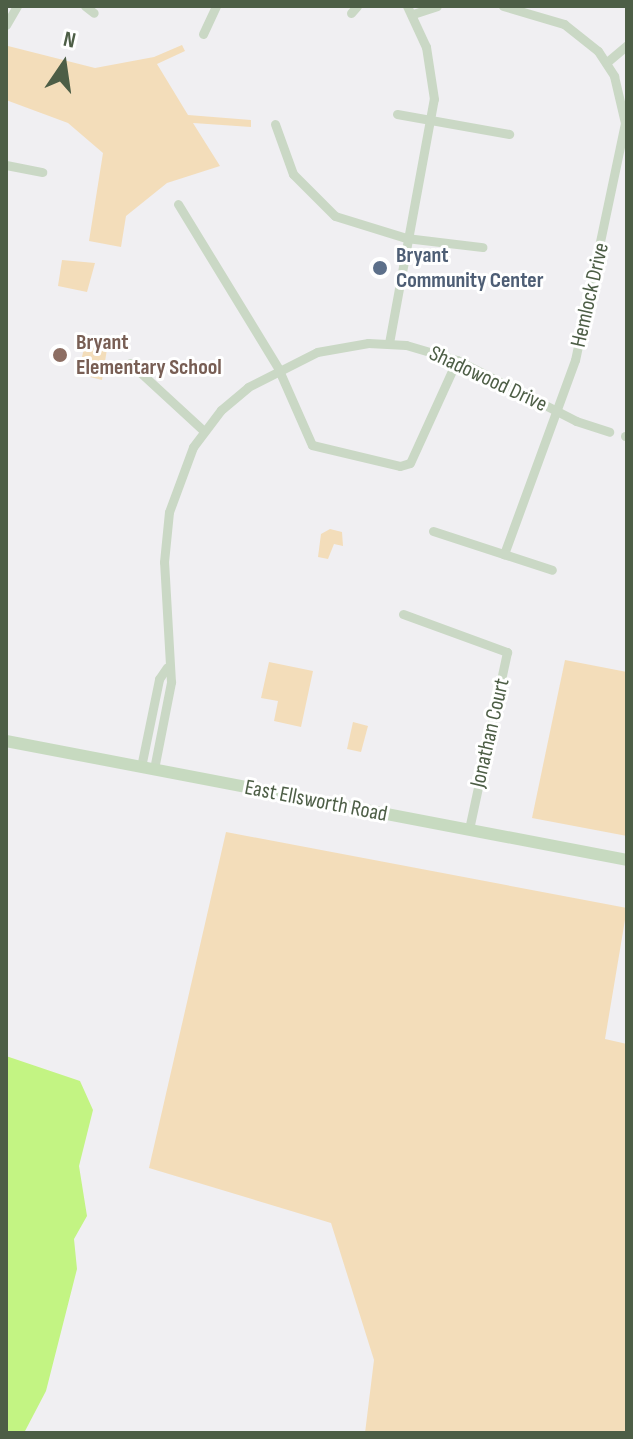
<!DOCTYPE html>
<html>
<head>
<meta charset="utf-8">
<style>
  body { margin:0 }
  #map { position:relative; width:633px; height:1439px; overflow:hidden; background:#f0eff2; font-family:"Sofia Sans Condensed",sans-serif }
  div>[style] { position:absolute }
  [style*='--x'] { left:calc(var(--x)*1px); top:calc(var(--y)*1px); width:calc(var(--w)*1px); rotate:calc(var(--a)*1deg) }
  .green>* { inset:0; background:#f3ddba }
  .water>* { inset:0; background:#c3f483 }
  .minor>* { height:9px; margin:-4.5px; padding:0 4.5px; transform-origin:4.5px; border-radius:4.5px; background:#cad8c5 }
  .secondary>* { height:12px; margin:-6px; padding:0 6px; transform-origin:6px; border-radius:6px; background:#c7dac0 }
  .dots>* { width:22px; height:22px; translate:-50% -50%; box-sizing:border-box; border:4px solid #fff; border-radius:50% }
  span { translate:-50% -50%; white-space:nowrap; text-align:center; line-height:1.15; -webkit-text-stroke:6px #fff; paint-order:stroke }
  .service-label { font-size:22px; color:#4e5e75; font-weight:700 }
  .left { translate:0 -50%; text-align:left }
  .street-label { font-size:22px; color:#4d5e46 }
  .education-label { font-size:22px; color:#785e54; font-weight:700 }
  .frame { position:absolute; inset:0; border:8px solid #4d5e46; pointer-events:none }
  .north { position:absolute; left:24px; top:24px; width:80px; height:80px; -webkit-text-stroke:6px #fff; paint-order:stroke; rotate:13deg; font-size:22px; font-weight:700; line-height:32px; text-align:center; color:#4d5e46 }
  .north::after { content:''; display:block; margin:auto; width:28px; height:36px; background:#4d5e46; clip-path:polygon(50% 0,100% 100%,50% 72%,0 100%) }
</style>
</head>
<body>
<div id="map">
  <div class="green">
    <div style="clip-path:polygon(182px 45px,185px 51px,157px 64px,188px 115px,251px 120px,251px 127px,193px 123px,220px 166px,167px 183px,126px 216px,121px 247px,89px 241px,103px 153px,68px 123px,6px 100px,6px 50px,8px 46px,95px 68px,154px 57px)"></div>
    <div style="clip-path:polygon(62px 260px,95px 263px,87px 292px,58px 286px)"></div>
    <div style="clip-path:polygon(85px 344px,107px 349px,102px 380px,78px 374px)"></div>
    <div style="clip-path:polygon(330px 529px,342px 532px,343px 546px,334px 544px,328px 559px,318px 557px,321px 534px)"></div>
    <div style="clip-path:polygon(565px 660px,627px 672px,627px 836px,532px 818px)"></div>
    <div style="clip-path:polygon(269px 662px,313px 671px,301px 727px,274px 721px,278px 701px,261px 698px)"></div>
    <div style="clip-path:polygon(353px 722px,368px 726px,361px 752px,347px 749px)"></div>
    <div style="clip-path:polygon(226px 832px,627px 908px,605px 1039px,627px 1044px,625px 1433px,365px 1433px,374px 1360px,331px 1223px,149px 1168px)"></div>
  </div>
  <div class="water">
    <div style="clip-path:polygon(6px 1056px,80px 1081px,93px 1110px,79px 1166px,87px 1216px,74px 1239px,77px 1269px,46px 1391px,24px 1433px,6px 1433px)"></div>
  </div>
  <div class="minor">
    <div style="--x:85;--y:6;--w:11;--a:38"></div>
    <div style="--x:503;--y:6;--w:64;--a:16.4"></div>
    <div style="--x:564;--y:24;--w:43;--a:38.5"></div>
    <div style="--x:598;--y:51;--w:30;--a:57"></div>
    <div style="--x:614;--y:76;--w:48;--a:76.8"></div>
    <div style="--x:625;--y:123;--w:242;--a:101.9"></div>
    <div style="--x:575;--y:360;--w:207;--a:110.1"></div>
    <div style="--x:351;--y:13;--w:9;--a:-49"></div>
    <div style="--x:413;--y:14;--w:25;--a:-18"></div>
    <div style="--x:6;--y:25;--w:22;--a:-60"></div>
    <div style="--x:203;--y:34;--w:31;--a:-65"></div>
    <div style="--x:607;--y:62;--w:26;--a:-40"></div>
    <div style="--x:397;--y:114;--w:114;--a:10.1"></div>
    <div style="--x:275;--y:124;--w:53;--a:70.2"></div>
    <div style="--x:293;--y:174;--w:59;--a:45"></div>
    <div style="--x:335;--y:216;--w:74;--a:17.2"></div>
    <div style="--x:406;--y:238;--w:77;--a:6.8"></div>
    <div style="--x:6;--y:165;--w:37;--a:11"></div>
    <div style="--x:178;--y:204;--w:192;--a:58.6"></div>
    <div style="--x:278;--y:368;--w:84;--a:66.2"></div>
    <div style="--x:312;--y:445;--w:90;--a:13.4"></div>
    <div style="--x:400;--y:466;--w:10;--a:-17"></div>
    <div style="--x:410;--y:463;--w:113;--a:-65.5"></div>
    <div style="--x:389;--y:343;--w:248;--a:-79.6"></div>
    <div style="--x:434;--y:99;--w:53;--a:-98.7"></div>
    <div style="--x:426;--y:47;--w:45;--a:-114.9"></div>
    <div style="--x:130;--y:363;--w:100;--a:42.6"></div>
    <div style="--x:625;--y:436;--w:2;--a:0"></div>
    <div style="--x:433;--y:531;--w:125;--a:18.1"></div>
    <div style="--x:403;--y:614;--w:111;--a:20.1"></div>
    <div style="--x:507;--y:652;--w:182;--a:102.1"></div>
    <div style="--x:141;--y:767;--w:90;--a:-78.4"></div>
    <div style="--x:159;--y:679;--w:14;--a:-56"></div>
    <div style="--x:154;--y:769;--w:89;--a:-78.9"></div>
    <div style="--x:171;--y:682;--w:120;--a:-93.3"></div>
    <div style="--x:164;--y:562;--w:50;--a:-84.3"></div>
    <div style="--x:169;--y:512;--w:69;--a:-69.7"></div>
    <div style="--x:193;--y:447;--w:46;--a:-52.9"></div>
    <div style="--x:221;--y:410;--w:35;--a:-40"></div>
    <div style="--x:248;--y:387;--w:77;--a:-26.9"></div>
    <div style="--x:317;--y:352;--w:52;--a:-10"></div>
    <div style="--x:368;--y:343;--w:38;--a:3"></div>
    <div style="--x:406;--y:345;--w:53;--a:16.4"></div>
    <div style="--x:457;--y:360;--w:134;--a:27.1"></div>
    <div style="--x:576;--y:421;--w:35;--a:18"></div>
  </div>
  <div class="secondary">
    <div style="--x:6;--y:741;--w:632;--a:10.85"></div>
  </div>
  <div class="dots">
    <div style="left:380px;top:268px;background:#5c6f8a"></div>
    <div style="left:60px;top:355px;background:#8d6e63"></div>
  </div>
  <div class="service-label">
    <span class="left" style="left:396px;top:268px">Bryant<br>Community Center</span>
  </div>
  <div class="street-label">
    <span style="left:590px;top:295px;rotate:-77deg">Hemlock Drive</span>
    <span style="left:488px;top:379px;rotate:25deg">Shadowood Drive</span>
    <span style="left:490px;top:733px;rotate:-77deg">Jonathan Court</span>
    <span style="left:316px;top:801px;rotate:11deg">East Ellsworth Road</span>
  </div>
  <div class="education-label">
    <span class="left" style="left:76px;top:355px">Bryant<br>Elementary School</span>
  </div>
  <div class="frame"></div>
  <div class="north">N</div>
</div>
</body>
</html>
